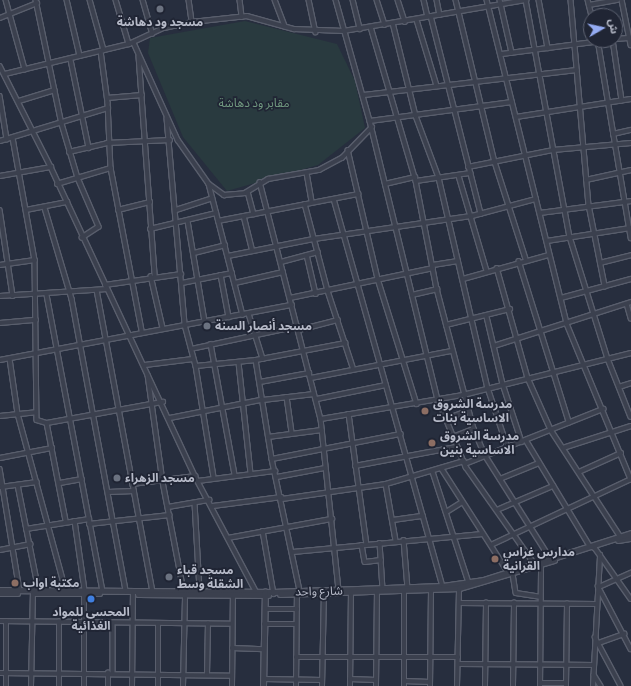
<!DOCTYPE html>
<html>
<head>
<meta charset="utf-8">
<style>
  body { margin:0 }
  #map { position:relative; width:631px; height:686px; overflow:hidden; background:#272e3e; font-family:Manrope,"Noto Sans Arabic",sans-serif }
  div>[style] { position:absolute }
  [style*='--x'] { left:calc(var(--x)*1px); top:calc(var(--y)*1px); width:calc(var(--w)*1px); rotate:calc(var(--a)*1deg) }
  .green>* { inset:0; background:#293a3f }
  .roads { filter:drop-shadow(1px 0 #595e6c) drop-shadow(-1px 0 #595e6c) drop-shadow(0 1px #595e6c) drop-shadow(0 -1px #595e6c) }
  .minor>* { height:3.5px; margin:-1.75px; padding:0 1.75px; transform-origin:1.75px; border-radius:1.75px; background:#3b404e }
  .tertiary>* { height:4.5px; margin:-2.25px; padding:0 2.25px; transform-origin:2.25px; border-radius:2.25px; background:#3b404e }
  .dots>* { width:11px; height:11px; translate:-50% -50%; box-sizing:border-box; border:2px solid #202534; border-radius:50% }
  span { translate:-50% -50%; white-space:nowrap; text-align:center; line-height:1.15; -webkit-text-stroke:3.5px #202534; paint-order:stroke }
  .poi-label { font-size:12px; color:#b7bbc9; font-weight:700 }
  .left { translate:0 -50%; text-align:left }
  .park-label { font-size:12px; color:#70987f }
  .street-label { font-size:12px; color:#b7bbc9 }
  .north { position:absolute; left:583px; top:8px; width:40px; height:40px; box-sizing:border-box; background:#202534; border:1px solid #5c6170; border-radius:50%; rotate:81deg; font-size:11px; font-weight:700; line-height:16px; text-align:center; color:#b7bbc9 }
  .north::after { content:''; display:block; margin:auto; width:14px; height:18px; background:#94abf2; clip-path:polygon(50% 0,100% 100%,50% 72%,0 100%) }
</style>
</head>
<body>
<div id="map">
  <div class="green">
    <div style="clip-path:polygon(245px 21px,337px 44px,355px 81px,365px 128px,318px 165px,227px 191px,183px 137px,148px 53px,150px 38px)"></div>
  </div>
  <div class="roads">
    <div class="minor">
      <div style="--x:6;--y:0;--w:72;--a:74.6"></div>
      <div style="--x:36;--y:0;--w:127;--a:78.2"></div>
      <div style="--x:62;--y:124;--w:56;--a:73.5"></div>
      <div style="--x:78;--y:178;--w:53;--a:66.8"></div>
      <div style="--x:99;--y:227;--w:20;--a:147"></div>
      <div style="--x:67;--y:0;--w:57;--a:76.9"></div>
      <div style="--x:90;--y:0;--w:52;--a:74.4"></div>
      <div style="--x:116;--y:0;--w:46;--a:73.5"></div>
      <div style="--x:143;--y:0;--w:35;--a:74"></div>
      <div style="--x:189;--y:0;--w:22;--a:82"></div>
      <div style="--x:240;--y:0;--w:17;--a:83"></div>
      <div style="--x:275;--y:0;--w:28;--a:69"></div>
      <div style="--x:309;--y:0;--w:33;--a:78"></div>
      <div style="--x:336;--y:0;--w:126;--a:74.3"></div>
      <div style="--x:370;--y:121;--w:286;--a:76.3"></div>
      <div style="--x:438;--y:399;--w:74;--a:67.6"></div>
      <div style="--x:466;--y:467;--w:118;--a:54.7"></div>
      <div style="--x:353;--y:0;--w:30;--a:76"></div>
      <div style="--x:377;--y:0;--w:26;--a:72"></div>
      <div style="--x:398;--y:0;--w:23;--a:72"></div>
      <div style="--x:424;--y:0;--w:17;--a:77"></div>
      <div style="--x:437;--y:0;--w:15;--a:79"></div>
      <div style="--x:456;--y:0;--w:167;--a:76.5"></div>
      <div style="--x:495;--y:162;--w:102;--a:72.3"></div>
      <div style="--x:487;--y:0;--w:334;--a:76.1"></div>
      <div style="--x:567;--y:324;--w:168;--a:67.6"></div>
      <div style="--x:500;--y:0;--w:54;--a:77.2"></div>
      <div style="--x:526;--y:0;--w:241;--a:79.5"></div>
      <div style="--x:570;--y:237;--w:128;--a:72.7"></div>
      <div style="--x:608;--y:359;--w:62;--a:68.4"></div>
      <div style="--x:539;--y:0;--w:49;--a:79.4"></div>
      <div style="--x:571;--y:0;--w:206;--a:85"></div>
      <div style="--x:589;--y:205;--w:83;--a:78.8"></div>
      <div style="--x:588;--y:0;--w:16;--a:76"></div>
      <div style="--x:622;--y:0;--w:46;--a:78.7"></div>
      <div style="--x:589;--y:5;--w:29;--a:-10"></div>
      <div style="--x:431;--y:16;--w:204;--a:75.8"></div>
      <div style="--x:0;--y:18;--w:40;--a:-22"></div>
      <div style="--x:417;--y:20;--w:69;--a:73.1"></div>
      <div style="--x:393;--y:23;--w:96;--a:76.1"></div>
      <div style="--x:416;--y:116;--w:66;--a:69.6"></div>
      <div style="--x:439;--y:178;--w:216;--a:76.9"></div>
      <div style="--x:488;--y:388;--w:60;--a:71.6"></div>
      <div style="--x:371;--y:27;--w:160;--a:73.7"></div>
      <div style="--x:416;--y:181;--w:110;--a:79"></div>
      <div style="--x:437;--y:289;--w:145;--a:75.2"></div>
      <div style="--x:474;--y:429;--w:28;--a:67"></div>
      <div style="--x:485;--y:455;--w:122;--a:57.7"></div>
      <div style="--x:615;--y:39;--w:16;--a:-4"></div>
      <div style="--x:598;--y:40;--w:201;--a:80.5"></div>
      <div style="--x:613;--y:40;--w:61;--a:81.5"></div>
      <div style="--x:134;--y:43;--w:107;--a:65.6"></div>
      <div style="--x:178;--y:140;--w:54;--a:54.8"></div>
      <div style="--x:209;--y:184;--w:19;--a:36"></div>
      <div style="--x:224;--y:195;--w:21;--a:-5"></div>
      <div style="--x:245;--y:193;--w:27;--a:-31"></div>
      <div style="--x:268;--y:179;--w:52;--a:-10"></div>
      <div style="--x:319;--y:170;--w:26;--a:-28"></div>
      <div style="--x:342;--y:158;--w:43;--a:-45.9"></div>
      <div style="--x:101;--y:51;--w:52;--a:82.3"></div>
      <div style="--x:108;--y:103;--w:65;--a:87.4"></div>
      <div style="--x:111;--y:168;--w:166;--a:79.2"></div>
      <div style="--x:502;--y:54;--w:107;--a:-7.5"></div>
      <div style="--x:139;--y:56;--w:221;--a:85.8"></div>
      <div style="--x:71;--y:60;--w:90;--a:78.4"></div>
      <div style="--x:0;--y:66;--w:113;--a:63.2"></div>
      <div style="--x:51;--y:167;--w:341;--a:65"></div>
      <div style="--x:195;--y:476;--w:132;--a:62.1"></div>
      <div style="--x:5;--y:74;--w:128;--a:-13.6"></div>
      <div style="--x:129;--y:44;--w:38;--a:-25"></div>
      <div style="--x:164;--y:28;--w:29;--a:-12"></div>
      <div style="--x:192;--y:22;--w:55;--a:-6.2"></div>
      <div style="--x:247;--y:16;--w:49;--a:15.5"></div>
      <div style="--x:294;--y:29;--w:50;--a:2.3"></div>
      <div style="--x:344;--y:31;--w:185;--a:-9.7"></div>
      <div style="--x:364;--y:95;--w:214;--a:-6.7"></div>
      <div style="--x:0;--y:96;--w:44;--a:80.8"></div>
      <div style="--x:107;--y:98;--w:35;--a:-5"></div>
      <div style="--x:19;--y:101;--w:37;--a:-17"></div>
      <div style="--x:516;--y:117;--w:116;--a:-8.9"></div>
      <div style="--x:167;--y:118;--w:208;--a:85"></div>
      <div style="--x:185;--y:325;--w:42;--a:75"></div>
      <div style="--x:196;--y:366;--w:112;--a:80.8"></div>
      <div style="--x:370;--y:121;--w:143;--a:-7.6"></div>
      <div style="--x:613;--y:134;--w:18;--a:-13"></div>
      <div style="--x:13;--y:138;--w:124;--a:79.8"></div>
      <div style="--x:35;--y:260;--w:160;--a:89.3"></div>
      <div style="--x:37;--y:420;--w:10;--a:17"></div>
      <div style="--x:47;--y:423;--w:118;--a:-10.3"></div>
      <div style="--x:0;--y:141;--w:113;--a:-17"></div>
      <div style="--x:348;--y:150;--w:132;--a:76.9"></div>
      <div style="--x:378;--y:279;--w:131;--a:72.7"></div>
      <div style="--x:69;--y:152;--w:39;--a:-13"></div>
      <div style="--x:107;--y:143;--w:63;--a:-2.7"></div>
      <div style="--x:468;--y:167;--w:87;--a:-11.3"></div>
      <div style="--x:553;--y:150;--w:78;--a:-5.1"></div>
      <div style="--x:307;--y:173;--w:29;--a:80"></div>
      <div style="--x:0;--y:176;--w:52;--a:-10"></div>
      <div style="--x:459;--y:176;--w:99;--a:73.6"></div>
      <div style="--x:586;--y:180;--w:46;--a:-12.5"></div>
      <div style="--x:416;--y:181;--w:55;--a:-8.4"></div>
      <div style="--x:260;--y:182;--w:245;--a:75.6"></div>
      <div style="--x:321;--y:419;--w:172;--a:84"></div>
      <div style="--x:57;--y:184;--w:56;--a:-16.5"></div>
      <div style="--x:209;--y:184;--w:135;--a:75.5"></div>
      <div style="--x:385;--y:184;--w:31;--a:-13"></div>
      <div style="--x:248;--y:192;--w:23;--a:75"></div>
      <div style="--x:334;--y:199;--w:402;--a:74.3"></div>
      <div style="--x:305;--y:204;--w:90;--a:75.2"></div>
      <div style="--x:328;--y:291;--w:80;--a:71.8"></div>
      <div style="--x:45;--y:208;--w:95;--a:73.5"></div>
      <div style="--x:72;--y:299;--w:297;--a:79.5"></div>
      <div style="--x:0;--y:210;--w:87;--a:81.4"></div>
      <div style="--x:26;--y:210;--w:42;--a:-11"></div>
      <div style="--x:118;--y:210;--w:33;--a:-14"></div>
      <div style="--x:176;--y:210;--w:38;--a:-18"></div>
      <div style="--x:540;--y:213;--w:92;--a:-7.5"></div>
      <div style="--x:244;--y:216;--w:36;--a:76"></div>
      <div style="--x:188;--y:221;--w:101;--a:80.4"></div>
      <div style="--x:218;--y:221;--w:143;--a:-10.9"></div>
      <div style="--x:150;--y:229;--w:68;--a:-13.6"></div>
      <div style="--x:547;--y:241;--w:84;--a:-8.9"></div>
      <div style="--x:194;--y:253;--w:32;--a:-14"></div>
      <div style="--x:307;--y:255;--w:40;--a:77"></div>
      <div style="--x:228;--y:256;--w:88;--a:-11.2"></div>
      <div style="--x:314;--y:239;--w:160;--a:-8.3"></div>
      <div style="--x:472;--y:216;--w:66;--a:-14.9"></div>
      <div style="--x:519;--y:261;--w:169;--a:72.7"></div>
      <div style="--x:281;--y:262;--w:38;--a:-15"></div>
      <div style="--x:600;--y:263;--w:32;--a:-14"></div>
      <div style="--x:0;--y:265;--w:35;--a:-8"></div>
      <div style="--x:433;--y:265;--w:25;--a:-9"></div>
      <div style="--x:497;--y:268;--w:114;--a:74.3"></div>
      <div style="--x:528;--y:378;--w:57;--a:66.1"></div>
      <div style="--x:551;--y:430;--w:126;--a:56.9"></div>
      <div style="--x:221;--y:275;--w:43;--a:79.2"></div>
      <div style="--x:151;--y:276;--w:53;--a:77"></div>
      <div style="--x:463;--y:279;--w:89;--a:-15.6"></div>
      <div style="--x:182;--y:283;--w:51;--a:-11.3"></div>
      <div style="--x:235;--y:283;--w:49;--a:-12.9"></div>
      <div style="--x:105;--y:285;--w:77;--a:-8.2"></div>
      <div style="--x:97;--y:290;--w:306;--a:79.5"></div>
      <div style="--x:47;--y:295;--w:301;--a:79.3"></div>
      <div style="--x:412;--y:295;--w:26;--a:-13"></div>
      <div style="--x:0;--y:296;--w:107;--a:-3.7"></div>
      <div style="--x:290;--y:298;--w:146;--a:-11.8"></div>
      <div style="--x:561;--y:298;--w:73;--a:-15.2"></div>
      <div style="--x:627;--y:304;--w:15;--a:74"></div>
      <div style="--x:249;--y:314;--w:47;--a:72.7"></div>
      <div style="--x:487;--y:317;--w:69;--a:76.6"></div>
      <div style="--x:503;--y:384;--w:61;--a:71.9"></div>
      <div style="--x:0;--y:323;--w:36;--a:-5"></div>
      <div style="--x:446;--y:325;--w:66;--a:-14"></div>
      <div style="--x:299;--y:330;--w:40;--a:-14.4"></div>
      <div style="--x:211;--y:344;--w:133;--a:79.6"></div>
      <div style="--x:494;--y:346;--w:144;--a:-17.8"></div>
      <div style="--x:191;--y:349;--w:109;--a:-12.1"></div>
      <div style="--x:10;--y:359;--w:56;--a:81.7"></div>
      <div style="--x:18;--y:414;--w:183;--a:74.8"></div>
      <div style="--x:0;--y:360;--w:297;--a:-10.7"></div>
      <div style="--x:256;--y:360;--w:100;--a:80.8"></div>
      <div style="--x:272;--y:459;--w:135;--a:78"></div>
      <div style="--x:239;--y:363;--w:111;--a:83.8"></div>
      <div style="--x:145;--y:365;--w:48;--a:-7.1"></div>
      <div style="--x:196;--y:366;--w:60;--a:-5.7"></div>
      <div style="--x:256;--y:360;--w:91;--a:-10.8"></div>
      <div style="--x:148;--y:375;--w:108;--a:82"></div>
      <div style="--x:163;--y:482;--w:111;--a:79.1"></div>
      <div style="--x:311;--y:378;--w:143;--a:-10.9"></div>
      <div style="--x:260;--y:382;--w:50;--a:-10.4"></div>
      <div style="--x:619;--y:387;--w:13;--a:-18"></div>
      <div style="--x:287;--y:397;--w:36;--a:82"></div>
      <div style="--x:317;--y:399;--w:70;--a:-11.5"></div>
      <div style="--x:263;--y:400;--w:51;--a:-6.7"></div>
      <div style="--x:349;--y:414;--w:132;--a:82.2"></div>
      <div style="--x:0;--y:416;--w:36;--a:-6"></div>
      <div style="--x:170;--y:418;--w:93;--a:-11.2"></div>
      <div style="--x:321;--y:419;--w:144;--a:-9.6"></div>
      <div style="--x:463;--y:395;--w:173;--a:-14"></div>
      <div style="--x:446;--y:419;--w:23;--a:-20"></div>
      <div style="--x:47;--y:423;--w:100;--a:79"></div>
      <div style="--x:268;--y:437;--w:54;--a:-7.4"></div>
      <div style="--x:453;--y:437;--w:22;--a:-21"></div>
      <div style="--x:526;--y:440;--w:124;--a:58.9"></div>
      <div style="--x:590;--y:546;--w:5;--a:22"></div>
      <div style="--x:595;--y:548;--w:62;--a:54.8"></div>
      <div style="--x:563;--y:448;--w:71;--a:-17.9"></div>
      <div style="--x:0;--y:458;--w:53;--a:-10.9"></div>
      <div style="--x:272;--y:459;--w:131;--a:-11"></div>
      <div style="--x:465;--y:464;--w:149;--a:-21.7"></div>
      <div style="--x:355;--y:466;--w:104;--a:-10.6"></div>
      <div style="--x:0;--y:469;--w:124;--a:80.7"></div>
      <div style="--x:442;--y:469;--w:122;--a:57.3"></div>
      <div style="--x:433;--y:472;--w:117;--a:72"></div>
      <div style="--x:579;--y:472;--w:46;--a:-24.3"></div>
      <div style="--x:277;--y:477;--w:49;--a:-10.6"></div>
      <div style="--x:500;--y:479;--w:42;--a:-22.3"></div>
      <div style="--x:198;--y:481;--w:78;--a:-7.4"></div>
      <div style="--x:60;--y:483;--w:22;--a:-10"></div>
      <div style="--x:132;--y:484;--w:64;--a:-7.2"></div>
      <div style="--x:386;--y:484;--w:58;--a:80"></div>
      <div style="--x:18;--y:485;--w:108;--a:78.8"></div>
      <div style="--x:1;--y:487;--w:36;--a:-8"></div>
      <div style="--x:108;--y:492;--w:26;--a:-2"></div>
      <div style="--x:282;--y:499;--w:105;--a:-8.2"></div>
      <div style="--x:386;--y:484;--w:81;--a:-16.4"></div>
      <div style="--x:195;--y:503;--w:88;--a:86.7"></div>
      <div style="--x:213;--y:506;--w:69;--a:-7.5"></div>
      <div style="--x:168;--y:507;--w:42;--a:-9.7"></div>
      <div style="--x:497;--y:510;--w:61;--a:-23.2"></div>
      <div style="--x:448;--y:511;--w:15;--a:-32"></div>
      <div style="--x:393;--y:520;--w:30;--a:-8"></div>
      <div style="--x:75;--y:521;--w:70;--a:81.8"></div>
      <div style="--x:89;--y:524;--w:81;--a:-6.3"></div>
      <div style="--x:26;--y:529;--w:64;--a:-9"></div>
      <div style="--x:263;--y:531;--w:64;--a:80.1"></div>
      <div style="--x:228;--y:538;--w:106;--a:-10.4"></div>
      <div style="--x:404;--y:540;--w:49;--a:85.3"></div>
      <div style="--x:380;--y:543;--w:46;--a:86.3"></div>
      <div style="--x:362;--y:545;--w:17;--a:80"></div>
      <div style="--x:365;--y:562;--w:16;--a:-7"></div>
      <div style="--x:491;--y:545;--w:155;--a:-25.2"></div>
      <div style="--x:0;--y:550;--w:31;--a:-11"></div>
      <div style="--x:293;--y:552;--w:190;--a:-5.4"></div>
      <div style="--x:513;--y:574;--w:19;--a:81"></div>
      <div style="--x:516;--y:593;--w:24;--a:9"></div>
      <div style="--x:598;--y:586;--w:71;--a:62.4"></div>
      <div style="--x:599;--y:587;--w:35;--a:-24"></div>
      <div style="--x:404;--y:589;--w:97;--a:90"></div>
      <div style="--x:459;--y:603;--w:138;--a:0.4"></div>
      <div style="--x:265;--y:609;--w:32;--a:0"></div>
      <div style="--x:0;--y:621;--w:232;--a:0.7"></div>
      <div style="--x:113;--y:623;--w:50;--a:90"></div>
      <div style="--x:264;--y:624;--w:32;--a:0"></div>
      <div style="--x:595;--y:637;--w:55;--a:62"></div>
      <div style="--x:599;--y:643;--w:27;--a:-20"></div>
      <div style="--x:232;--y:648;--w:32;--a:2"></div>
      <div style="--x:296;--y:657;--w:162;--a:0"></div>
      <div style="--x:458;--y:664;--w:136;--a:0.4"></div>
      <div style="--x:0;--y:673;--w:232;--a:0.7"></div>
      <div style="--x:207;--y:675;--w:51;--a:-88.9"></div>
      <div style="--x:594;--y:675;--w:13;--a:58"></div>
      <div style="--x:264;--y:679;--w:58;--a:1"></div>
      <div style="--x:350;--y:679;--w:26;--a:2"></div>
      <div style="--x:404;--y:681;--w:26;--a:2"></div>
      <div style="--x:540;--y:683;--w:26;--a:0"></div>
      <div style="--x:6;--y:686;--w:64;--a:-90"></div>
      <div style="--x:31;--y:686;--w:92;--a:-88.8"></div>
      <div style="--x:59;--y:686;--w:64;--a:-90"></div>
      <div style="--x:84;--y:686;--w:92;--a:-90"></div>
      <div style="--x:108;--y:686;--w:13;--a:-90"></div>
      <div style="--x:132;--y:686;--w:92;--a:-89.4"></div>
      <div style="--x:158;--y:686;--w:62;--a:-90"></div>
      <div style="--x:183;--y:686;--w:91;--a:-88.7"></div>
      <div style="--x:232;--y:686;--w:91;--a:-89.4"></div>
      <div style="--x:296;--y:686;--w:91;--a:-89.4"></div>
      <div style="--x:322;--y:686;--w:92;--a:-88.8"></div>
      <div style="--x:350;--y:686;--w:92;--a:-89.4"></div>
      <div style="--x:376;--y:686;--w:93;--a:-89.4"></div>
      <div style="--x:430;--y:686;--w:95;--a:-89.4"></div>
      <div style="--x:457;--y:686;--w:98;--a:-88.8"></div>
      <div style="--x:485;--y:686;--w:83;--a:-89.3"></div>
      <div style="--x:513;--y:686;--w:83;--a:-89.3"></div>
      <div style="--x:540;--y:686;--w:121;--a:-89.5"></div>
      <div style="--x:566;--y:686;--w:82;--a:-89.3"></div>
      <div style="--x:593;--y:686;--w:131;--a:-86.9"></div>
    </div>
    <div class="tertiary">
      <div style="--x:618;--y:540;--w:13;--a:-9"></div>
      <div style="--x:0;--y:590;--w:273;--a:0.4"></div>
      <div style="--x:273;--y:592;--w:170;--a:-2"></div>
      <div style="--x:443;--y:586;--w:41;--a:-8.3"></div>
      <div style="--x:484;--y:580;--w:154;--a:-17.7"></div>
      <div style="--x:0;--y:594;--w:18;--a:0"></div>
      <div style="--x:34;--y:594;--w:66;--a:0"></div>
      <div style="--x:138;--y:594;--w:130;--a:0.4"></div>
      <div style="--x:280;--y:594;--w:179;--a:-1.9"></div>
      <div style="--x:459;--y:588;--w:99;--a:-16.4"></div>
      <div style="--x:263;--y:686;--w:94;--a:-88.8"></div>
    </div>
  </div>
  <div class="dots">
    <div style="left:160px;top:9px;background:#6b7280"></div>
    <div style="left:207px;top:326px;background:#6b7280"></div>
    <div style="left:425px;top:411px;background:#8d6e63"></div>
    <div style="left:432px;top:443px;background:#8d6e63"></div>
    <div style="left:117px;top:478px;background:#6b7280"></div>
    <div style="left:495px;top:559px;background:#8d6e63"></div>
    <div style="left:169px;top:577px;background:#6b7280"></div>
    <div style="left:15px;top:583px;background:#8d6e63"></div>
    <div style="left:91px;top:599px;background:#3f7fe0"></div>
  </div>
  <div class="poi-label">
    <span style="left:160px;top:22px">مسجد ود دهاشة</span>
    <span class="left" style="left:215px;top:326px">مسجد أنصار السنة</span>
    <span class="left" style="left:433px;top:411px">مدرسة الشروق<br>الاساسية بنات</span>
    <span class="left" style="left:440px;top:443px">مدرسة الشروق<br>الاساسية بنين</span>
    <span class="left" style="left:125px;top:478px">مسجد الزهراء</span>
    <span class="left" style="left:503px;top:559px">مدارس غراس<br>القرانية</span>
    <span class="left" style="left:177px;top:577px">مسجد قباء<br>الشقلة وسط</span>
    <span class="left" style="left:23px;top:583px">مكتبة اواب</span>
    <span style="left:91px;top:619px">المحسي للمواد<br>الغذائية</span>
  </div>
  <div class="park-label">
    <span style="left:254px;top:103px">مقابر ود دهاشة</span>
  </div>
  <div class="street-label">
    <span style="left:319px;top:591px;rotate:-1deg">شارع واحد</span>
  </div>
  <div class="north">ش</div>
</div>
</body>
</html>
